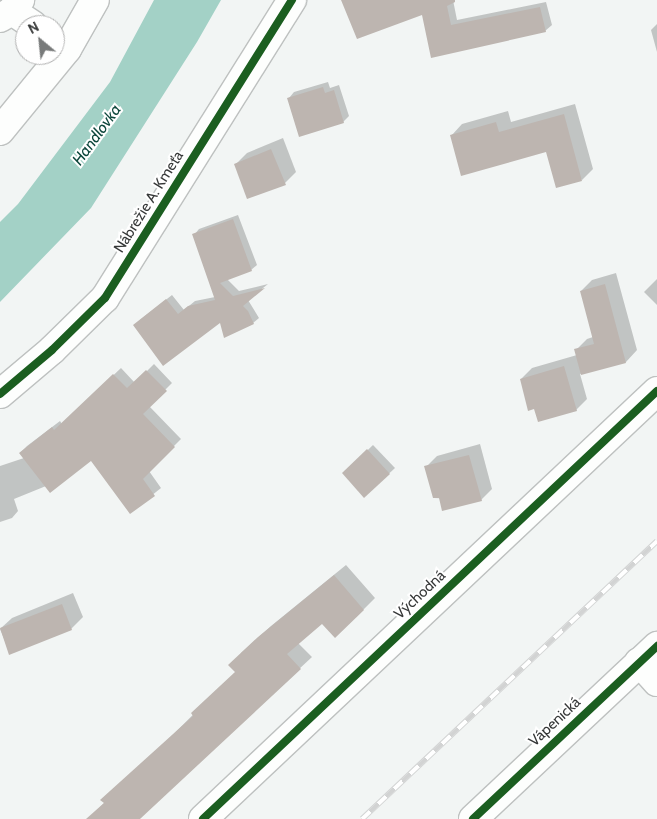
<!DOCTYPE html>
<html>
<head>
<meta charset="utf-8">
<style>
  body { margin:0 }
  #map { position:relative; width:657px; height:819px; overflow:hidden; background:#f2f5f4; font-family:Cabin,sans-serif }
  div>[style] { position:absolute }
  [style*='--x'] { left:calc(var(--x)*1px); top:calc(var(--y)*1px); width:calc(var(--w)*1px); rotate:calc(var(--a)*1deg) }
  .water>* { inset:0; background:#a3d1c6 }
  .shadow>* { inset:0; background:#0003 }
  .building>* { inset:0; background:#bdb5b0 }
  .roads { filter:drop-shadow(1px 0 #bec1c0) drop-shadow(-1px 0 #bec1c0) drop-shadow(0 1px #bec1c0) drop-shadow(0 -1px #bec1c0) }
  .minor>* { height:28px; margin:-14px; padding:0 14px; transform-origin:14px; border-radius:14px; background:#fdfefd }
  .rail>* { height:5.5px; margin-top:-2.75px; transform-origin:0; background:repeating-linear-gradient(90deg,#fff 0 11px,#d2d3d3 0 22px); box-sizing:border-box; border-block:1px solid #d2d3d3 }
  .cycleway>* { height:8px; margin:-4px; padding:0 4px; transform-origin:4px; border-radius:4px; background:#1b5e20 }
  span { translate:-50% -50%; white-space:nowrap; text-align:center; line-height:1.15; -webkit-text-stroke:4px #fff; paint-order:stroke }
  .street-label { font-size:15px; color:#363838 }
  .water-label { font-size:16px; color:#0d473c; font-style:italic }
  .north { position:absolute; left:15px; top:15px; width:50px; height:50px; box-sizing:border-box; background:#fff; border:1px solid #afafaf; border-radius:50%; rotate:332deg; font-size:14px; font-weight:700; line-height:20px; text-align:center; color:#363838 }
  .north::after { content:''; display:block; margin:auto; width:18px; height:22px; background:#787a7a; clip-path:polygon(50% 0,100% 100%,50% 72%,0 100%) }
</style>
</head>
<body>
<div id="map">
  <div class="water">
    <div style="clip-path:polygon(154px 0,221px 0,197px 42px,91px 208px,0 302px,0 222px,18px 204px,110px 82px)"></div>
  </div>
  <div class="shadow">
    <div style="clip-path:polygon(342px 0,453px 0,457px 20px,546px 2px,552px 25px,545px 31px,432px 56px,423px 13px)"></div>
    <div style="clip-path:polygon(657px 24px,657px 52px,651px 30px)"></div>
    <div style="clip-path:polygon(328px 82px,330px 88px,339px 85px,349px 116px,343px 122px,289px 98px,294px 92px)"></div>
    <div style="clip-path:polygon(575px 104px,593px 169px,582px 180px,547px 151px,451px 136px,462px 124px,508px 111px,511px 122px)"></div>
    <div style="clip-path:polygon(283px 138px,296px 172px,285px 183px,235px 165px,247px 153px)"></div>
    <div style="clip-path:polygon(238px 215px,257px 265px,251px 270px,227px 279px,239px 291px,268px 284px,248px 300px,259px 318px,253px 323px,140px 320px,172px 295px,184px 310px,195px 301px,215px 297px,194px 235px,199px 229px)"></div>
    <div style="clip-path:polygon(616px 273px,637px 350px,626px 362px,580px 374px,587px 399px,576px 410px,535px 407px,521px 379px,532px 368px,577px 355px,576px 350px,587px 339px,593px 337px,581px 291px,592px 280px)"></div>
    <div style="clip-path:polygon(657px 279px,657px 305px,644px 292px)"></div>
    <div style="clip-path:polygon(154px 364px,172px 383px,149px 406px,181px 439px,149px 471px,161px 488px,131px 512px,92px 459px,46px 486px,14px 499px,18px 511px,12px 518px,0 522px,0 466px,24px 458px,20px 453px,27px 446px,60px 421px,62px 424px,121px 368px,135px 383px)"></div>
    <div style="clip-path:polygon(480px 444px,492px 489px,481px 500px,434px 498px,426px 467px,437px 456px)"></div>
    <div style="clip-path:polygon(373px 445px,395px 468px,365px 496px,344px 473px)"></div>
    <div style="clip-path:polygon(346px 565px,375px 598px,364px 609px,335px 636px,322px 622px,298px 643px,312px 657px,138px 819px,88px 819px,236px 672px,241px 653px,271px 626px)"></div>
    <div style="clip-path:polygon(73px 593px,83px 617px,71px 629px,10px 653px,0 629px,12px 618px)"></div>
  </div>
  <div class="building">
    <div style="clip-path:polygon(341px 0,455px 0,455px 2px,447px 6px,451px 25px,540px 7px,546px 32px,431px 58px,422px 15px,357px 39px)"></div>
    <div style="clip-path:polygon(323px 87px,325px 93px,334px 90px,344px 123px,299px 137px,287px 98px)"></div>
    <div style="clip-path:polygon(564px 114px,582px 181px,556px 188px,546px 152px,461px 176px,450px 135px,496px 122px,499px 132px)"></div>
    <div style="clip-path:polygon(271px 149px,286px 185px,247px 199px,234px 164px)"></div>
    <div style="clip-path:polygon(233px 219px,252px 271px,220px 283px,233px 296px,265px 288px,243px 306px,248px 311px,254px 324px,224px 338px,220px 323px,163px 366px,133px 325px,166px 299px,178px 314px,188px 306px,215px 300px,192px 234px)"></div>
    <div style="clip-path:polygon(605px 284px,626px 363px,581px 375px,574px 349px,594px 344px,580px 291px)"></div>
    <div style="clip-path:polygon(564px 366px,577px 411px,538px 422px,534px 409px,528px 411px,520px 379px)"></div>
    <div style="clip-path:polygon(146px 370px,167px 391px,143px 414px,175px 447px,143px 479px,155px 496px,130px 514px,91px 461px,50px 493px,19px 453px,52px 427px,54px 430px,113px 374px,127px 388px)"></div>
    <div style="clip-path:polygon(367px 449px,390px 474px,364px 498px,342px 473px)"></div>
    <div style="clip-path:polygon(469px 455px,482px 501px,442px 511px,439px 498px,433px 498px,424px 466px)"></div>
    <div style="clip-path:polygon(334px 575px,364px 610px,335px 638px,322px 624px,287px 654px,301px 669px,140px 819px,86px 819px,104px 803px,100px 800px,193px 716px,191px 713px,235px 672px,228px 665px,258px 637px)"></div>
    <div style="clip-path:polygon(62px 604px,72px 630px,9px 655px,0 628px)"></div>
  </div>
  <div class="roads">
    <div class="minor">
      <div style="--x:12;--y:11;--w:25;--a:34"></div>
      <div style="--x:0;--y:18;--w:14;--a:-30"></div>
      <div style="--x:12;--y:11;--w:14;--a:-54"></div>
      <div style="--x:0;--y:131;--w:106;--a:-50.7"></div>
      <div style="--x:67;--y:49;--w:56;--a:-60.3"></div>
      <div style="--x:0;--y:394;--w:68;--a:-40.2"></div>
      <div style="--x:52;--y:350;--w:74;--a:-44.5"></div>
      <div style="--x:105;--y:298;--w:352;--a:-57.9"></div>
      <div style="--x:639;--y:662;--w:27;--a:48"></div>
      <div style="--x:203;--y:819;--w:624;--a:-43.31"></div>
      <div style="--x:473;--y:819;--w:253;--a:-43.2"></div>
    </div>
  </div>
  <div class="rail">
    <div style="--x:362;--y:819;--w:405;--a:-43.3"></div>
  </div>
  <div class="cycleway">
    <div style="--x:0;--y:394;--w:68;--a:-40.2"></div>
    <div style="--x:52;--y:350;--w:74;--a:-44.5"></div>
    <div style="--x:105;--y:298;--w:352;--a:-57.9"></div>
    <div style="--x:203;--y:819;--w:624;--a:-43.31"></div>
    <div style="--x:473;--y:819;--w:253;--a:-43.2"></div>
  </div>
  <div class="street-label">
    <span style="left:149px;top:202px;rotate:-58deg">Nábrežie A. Kmeťa</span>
    <span style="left:420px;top:595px;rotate:-43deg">Východná</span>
    <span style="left:555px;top:722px;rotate:-43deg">Vápenická</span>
  </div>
  <div class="water-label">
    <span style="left:97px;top:135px;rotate:-54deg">Handlovka</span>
  </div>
  <div class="north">N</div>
</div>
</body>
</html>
